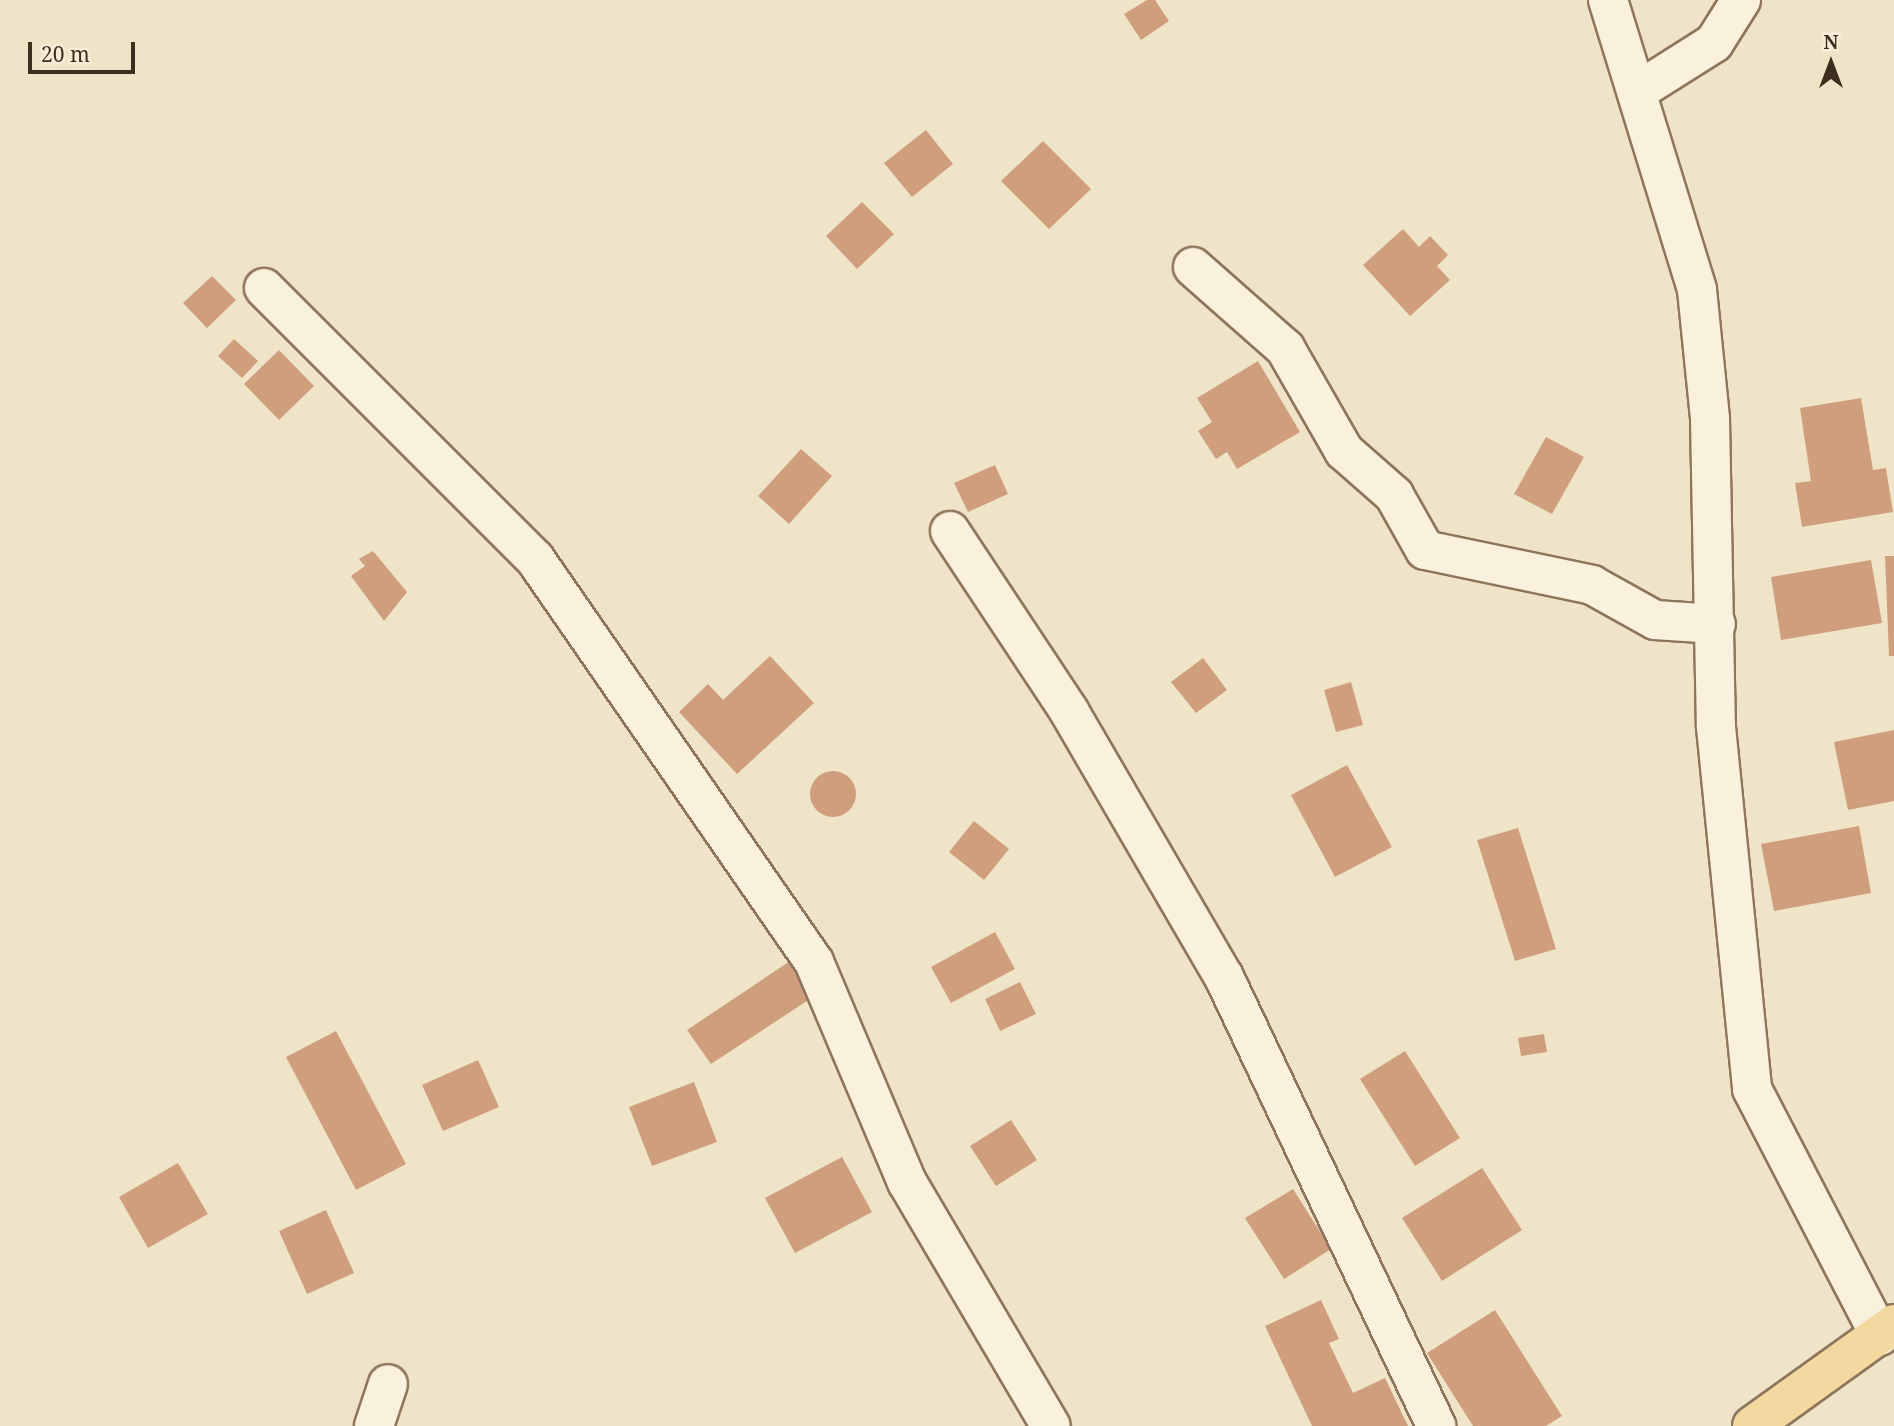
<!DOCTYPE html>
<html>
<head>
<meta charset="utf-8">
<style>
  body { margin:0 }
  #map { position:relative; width:1894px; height:1426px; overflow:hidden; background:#f0e4c8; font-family:"Noto Serif",serif }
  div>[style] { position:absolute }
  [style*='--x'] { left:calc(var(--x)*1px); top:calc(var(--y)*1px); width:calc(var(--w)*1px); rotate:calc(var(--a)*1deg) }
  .building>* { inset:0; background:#cf9f7d }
  .round { border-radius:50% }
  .roads { filter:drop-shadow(2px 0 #8d765c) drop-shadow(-2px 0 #8d765c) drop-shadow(0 2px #8d765c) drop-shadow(0 -2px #8d765c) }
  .minor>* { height:38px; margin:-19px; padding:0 19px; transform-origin:19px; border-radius:19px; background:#faf1dc }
  .major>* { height:38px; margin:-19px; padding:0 19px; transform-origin:19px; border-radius:19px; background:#f3d9a0 }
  span { translate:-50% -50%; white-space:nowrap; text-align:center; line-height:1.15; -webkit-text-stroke:6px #f7eed8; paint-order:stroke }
  .north { position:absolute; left:1796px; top:28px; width:70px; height:70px; -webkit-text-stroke:5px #f7eed8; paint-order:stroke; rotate:0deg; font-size:19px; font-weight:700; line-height:28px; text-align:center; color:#3d2e20 }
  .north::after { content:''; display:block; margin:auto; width:24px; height:32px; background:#3d2e20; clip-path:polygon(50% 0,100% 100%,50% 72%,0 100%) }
  .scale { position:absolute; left:28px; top:42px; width:107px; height:32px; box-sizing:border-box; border:4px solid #3d2e20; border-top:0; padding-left:9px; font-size:21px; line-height:24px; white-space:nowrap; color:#3d2e20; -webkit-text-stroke:5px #f7eed8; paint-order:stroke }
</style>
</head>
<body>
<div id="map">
  <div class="building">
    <div style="clip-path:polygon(1147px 0,1155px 0,1169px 21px,1141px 40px,1124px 14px)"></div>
    <div style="clip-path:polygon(926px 130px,953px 164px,912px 197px,884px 163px)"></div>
    <div style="clip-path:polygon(1043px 141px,1091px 189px,1049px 229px,1001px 181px)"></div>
    <div style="clip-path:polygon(862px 202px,894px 234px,857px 269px,826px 236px)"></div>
    <div style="clip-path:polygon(1403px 229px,1419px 247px,1430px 236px,1448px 255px,1437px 266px,1450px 280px,1410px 316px,1363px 265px)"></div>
    <div style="clip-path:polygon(212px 276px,236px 300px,207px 328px,183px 303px)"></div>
    <div style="clip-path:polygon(234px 339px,258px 361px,242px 378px,218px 356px)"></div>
    <div style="clip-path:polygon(279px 350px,314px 386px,279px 420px,244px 384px)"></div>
    <div style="clip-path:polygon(1258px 361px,1300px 432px,1237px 469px,1227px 452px,1216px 459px,1198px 431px,1212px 422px,1197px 398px)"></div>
    <div style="clip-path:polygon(1861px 398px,1873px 470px,1886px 468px,1893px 512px,1802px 527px,1795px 483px,1811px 481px,1800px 408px)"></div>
    <div style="clip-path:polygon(1546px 437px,1584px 457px,1552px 514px,1514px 494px)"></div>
    <div style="clip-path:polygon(801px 449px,832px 476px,789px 524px,758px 496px)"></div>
    <div style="clip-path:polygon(995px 465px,1008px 494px,968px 512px,954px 483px)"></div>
    <div style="clip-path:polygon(373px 551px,407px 592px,384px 621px,351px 576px,365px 566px,359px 559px)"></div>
    <div style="clip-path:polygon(1885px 556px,1894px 556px,1894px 656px,1889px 656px)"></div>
    <div style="clip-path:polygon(1871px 560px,1882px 623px,1781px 640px,1771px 577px)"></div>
    <div style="clip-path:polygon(770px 656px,814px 703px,737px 774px,679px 712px,708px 684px,723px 700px)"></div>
    <div style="clip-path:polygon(1203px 658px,1227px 690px,1196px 713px,1171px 682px)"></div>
    <div style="clip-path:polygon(1351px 682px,1363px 725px,1336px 732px,1324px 690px)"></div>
    <div style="clip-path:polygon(1894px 730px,1894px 801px,1848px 810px,1834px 742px)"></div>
    <div style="clip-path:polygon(1347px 765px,1392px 847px,1335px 877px,1291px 795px)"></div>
    <div class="round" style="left:810px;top:771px;width:46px;height:46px"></div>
    <div style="clip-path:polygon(974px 821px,1009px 849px,984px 880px,949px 852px)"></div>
    <div style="clip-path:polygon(1859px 826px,1871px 893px,1774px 911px,1761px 844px)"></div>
    <div style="clip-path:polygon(1518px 828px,1556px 949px,1515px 961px,1477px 840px)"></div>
    <div style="clip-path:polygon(995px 932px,1015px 969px,951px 1003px,931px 967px)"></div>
    <div style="clip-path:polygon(790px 961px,813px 997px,711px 1064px,687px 1030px)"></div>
    <div style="clip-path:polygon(1020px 982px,1036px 1014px,1000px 1031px,985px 999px)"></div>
    <div style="clip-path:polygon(336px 1031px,406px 1164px,356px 1190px,286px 1057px)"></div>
    <div style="clip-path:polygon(1544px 1034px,1547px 1052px,1521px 1056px,1518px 1038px)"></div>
    <div style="clip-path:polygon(1405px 1051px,1460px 1138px,1415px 1166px,1360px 1079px)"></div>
    <div style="clip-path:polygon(478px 1060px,499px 1107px,443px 1131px,422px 1085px)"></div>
    <div style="clip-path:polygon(694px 1082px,717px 1142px,652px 1166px,629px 1107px)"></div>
    <div style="clip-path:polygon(1011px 1120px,1037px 1160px,996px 1186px,970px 1146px)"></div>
    <div style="clip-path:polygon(842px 1157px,872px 1212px,795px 1253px,765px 1198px)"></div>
    <div style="clip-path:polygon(178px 1163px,208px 1214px,148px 1248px,119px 1197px)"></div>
    <div style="clip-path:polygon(1482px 1168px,1522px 1230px,1442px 1281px,1402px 1218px)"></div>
    <div style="clip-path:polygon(1293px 1189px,1331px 1249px,1284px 1279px,1245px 1218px)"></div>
    <div style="clip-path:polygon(326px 1210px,354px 1273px,307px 1294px,279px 1231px)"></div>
    <div style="clip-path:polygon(1321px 1300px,1339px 1339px,1329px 1343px,1353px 1393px,1385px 1378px,1408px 1426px,1312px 1426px,1265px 1326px)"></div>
    <div style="clip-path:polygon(1495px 1310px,1562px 1416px,1546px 1426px,1473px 1426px,1427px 1353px)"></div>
  </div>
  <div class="roads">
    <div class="minor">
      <div style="--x:1608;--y:0;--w:303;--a:72.9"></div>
      <div style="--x:1697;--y:290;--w:130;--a:84.2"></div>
      <div style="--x:1710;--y:419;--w:308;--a:88.9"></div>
      <div style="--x:1716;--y:727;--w:364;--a:84.3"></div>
      <div style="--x:1752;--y:1089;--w:278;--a:62.6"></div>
      <div style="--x:1638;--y:91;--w:90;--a:-32.3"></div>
      <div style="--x:1714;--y:43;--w:51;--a:-57.9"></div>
      <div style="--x:1193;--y:267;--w:123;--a:41.4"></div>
      <div style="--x:1285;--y:348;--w:119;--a:60.2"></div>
      <div style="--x:1344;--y:451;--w:67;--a:41.3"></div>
      <div style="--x:1394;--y:495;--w:63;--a:60.6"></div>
      <div style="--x:1425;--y:550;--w:171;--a:11.8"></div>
      <div style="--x:1592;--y:585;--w:72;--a:29.1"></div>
      <div style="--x:1655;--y:620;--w:61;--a:3.8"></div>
      <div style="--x:264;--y:288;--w:383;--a:45"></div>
      <div style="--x:535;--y:559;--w:490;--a:55.3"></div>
      <div style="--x:814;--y:962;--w:239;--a:67.1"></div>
      <div style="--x:907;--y:1182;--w:283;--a:59.5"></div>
      <div style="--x:950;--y:531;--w:216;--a:56.5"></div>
      <div style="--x:1069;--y:711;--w:308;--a:59.8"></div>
      <div style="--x:1224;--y:977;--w:497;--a:64.7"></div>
      <div style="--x:374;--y:1426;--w:44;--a:-71.6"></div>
    </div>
    <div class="major">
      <div style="--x:1752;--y:1426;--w:175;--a:-35.7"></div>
    </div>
  </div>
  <div class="north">N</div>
  <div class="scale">20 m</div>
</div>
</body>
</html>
